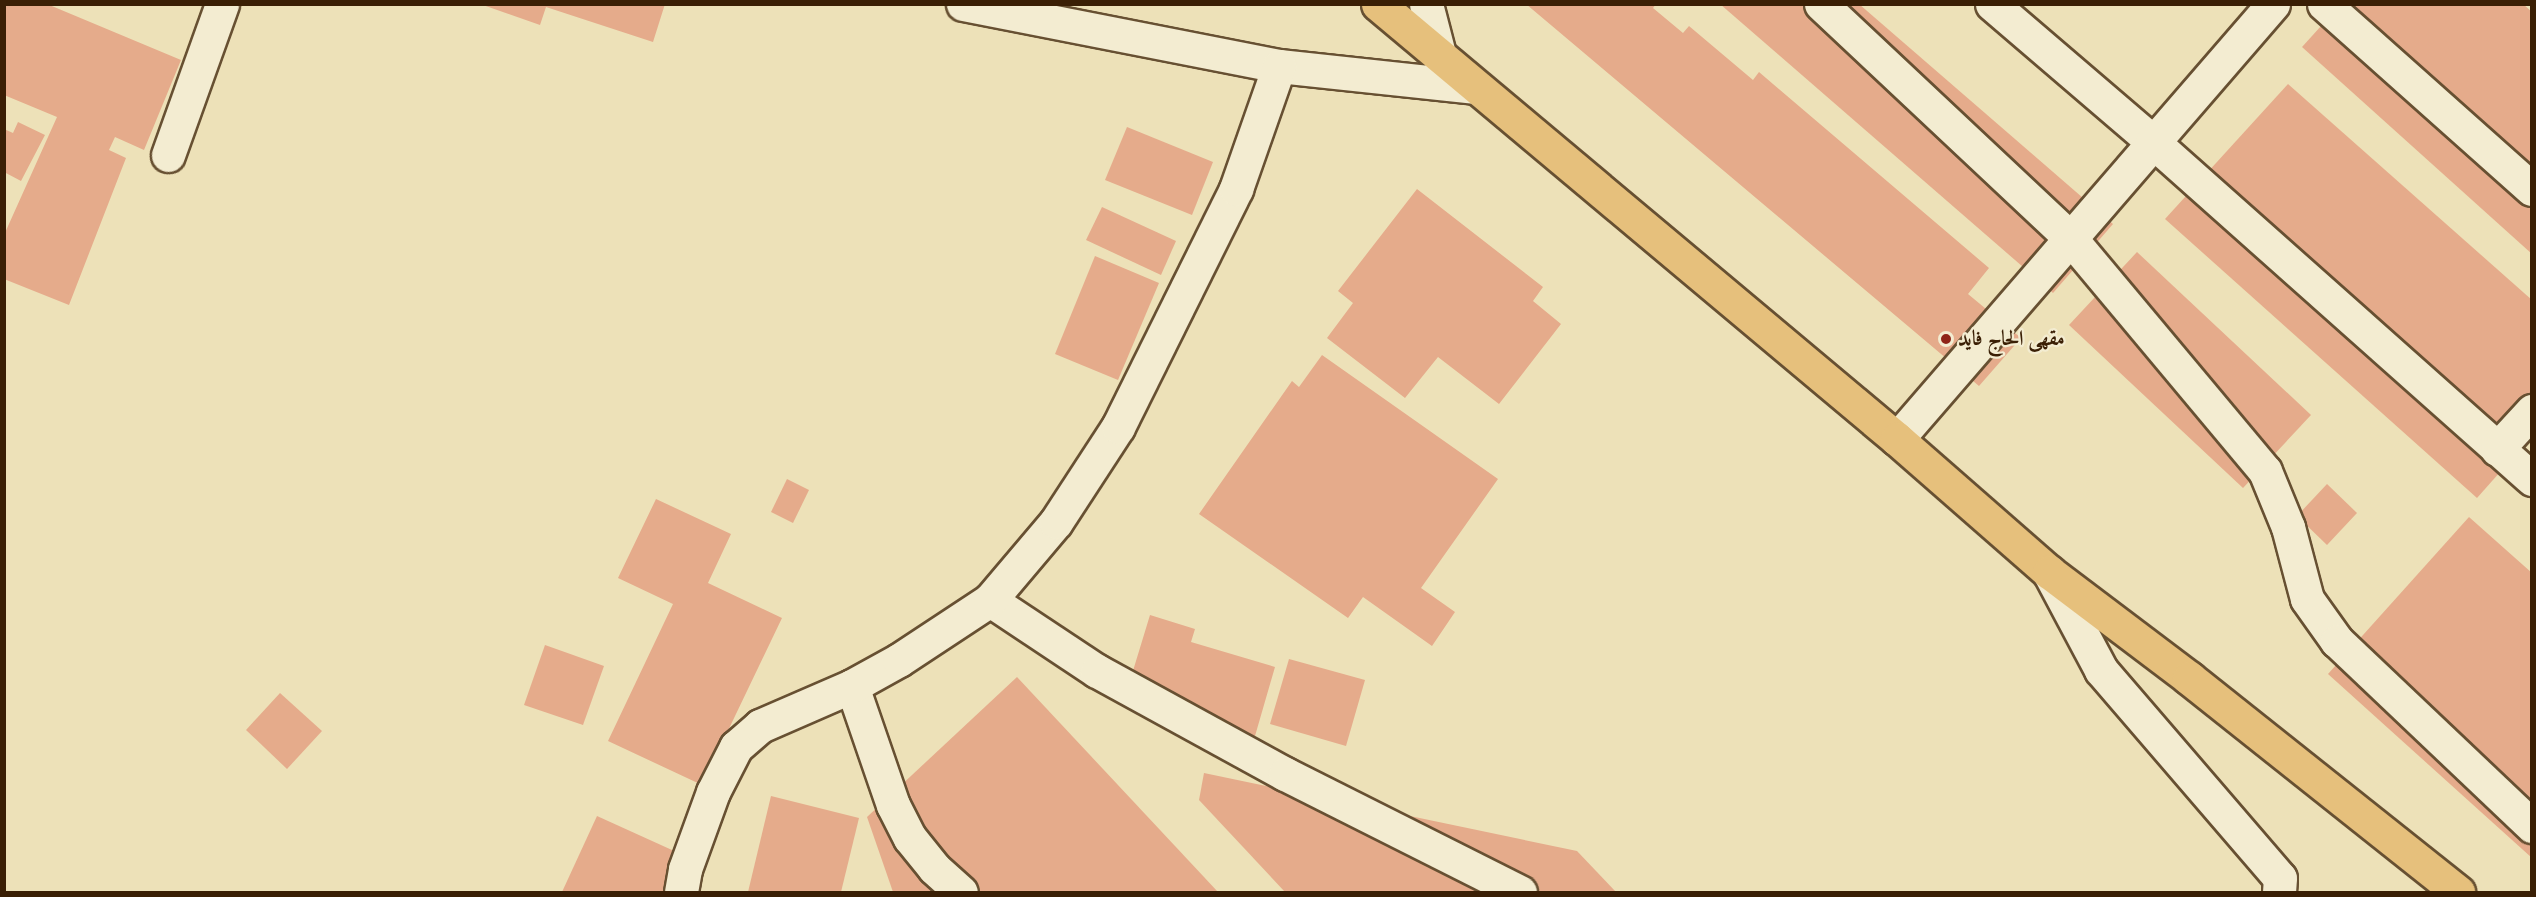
<!DOCTYPE html>
<html>
<head>
<meta charset="utf-8">
<style>
  body { margin:0 }
  #map { position:relative; width:2536px; height:897px; overflow:hidden; background:#ede1b8; font-family:"IM FELL DW Pica",Amiri,serif }
  div>[style] { position:absolute }
  [style*='--x'] { left:calc(var(--x)*1px); top:calc(var(--y)*1px); width:calc(var(--w)*1px); rotate:calc(var(--a)*1deg) }
  .building>* { inset:0; background:#e5ab8b }
  .roads { filter:drop-shadow(2px 0 #675032) drop-shadow(-2px 0 #675032) drop-shadow(0 2px #675032) drop-shadow(0 -2px #675032) }
  .minor>* { height:33px; margin:-16.5px; padding:0 16.5px; transform-origin:16.5px; border-radius:16.5px; background:#f3ecd1 }
  .primary>* { height:33px; margin:-16.5px; padding:0 16.5px; transform-origin:16.5px; border-radius:16.5px; background:#e6c07c }
  .dots>* { width:16px; height:16px; translate:-50% -50%; box-sizing:border-box; border:3px solid #f3ecd1; border-radius:50% }
  span { translate:-50% -50%; white-space:nowrap; text-align:center; line-height:1.15; -webkit-text-stroke:4.5px #f3ecd1; paint-order:stroke }
  .poi-label { font-size:21px; color:#3a1f05; font-weight:700 }
  .left { translate:0 -50%; text-align:left }
  .frame { position:absolute; inset:0; border:6px solid #3a1f05; pointer-events:none }
</style>
</head>
<body>
<div id="map">
  <div class="building">
    <div style="clip-path:polygon(4px 4px,47px 4px,181px 60px,144px 150px,115px 137px,109px 150px,126px 158px,69px 305px,4px 279px,4px 235px,57px 117px,4px 95px)"></div>
    <div style="clip-path:polygon(480px 4px,665px 4px,653px 42px,546px 7px,540px 25px)"></div>
    <div style="clip-path:polygon(1526px 4px,1656px 4px,1653px 8px,1683px 33px,1689px 26px,1753px 80px,1759px 72px,1989px 268px,1968px 294px,2021px 338px,1979px 386px)"></div>
    <div style="clip-path:polygon(1720px 4px,1859px 4px,2113px 224px,2053px 293px)"></div>
    <div style="clip-path:polygon(2341px 4px,2523px 4px,2532px 12px,2532px 254px,2302px 47px)"></div>
    <div style="clip-path:polygon(2288px 84px,2532px 300px,2532px 436px,2477px 498px,2165px 219px)"></div>
    <div style="clip-path:polygon(18px 122px,45px 135px,21px 181px,4px 172px,4px 129px,13px 133px)"></div>
    <div style="clip-path:polygon(1127px 127px,1213px 162px,1192px 215px,1105px 180px)"></div>
    <div style="clip-path:polygon(1417px 189px,1543px 287px,1533px 301px,1561px 324px,1499px 404px,1438px 357px,1405px 398px,1327px 338px,1353px 303px,1338px 291px)"></div>
    <div style="clip-path:polygon(1102px 207px,1176px 241px,1161px 275px,1086px 240px)"></div>
    <div style="clip-path:polygon(2137px 252px,2311px 415px,2243px 488px,2069px 325px)"></div>
    <div style="clip-path:polygon(1095px 256px,1159px 283px,1118px 380px,1055px 354px)"></div>
    <div style="clip-path:polygon(1322px 355px,1498px 479px,1421px 588px,1455px 612px,1432px 646px,1363px 597px,1348px 618px,1199px 514px,1292px 381px,1299px 387px)"></div>
    <div style="clip-path:polygon(787px 479px,809px 490px,793px 523px,771px 512px)"></div>
    <div style="clip-path:polygon(2327px 484px,2357px 513px,2327px 545px,2297px 516px)"></div>
    <div style="clip-path:polygon(656px 499px,731px 534px,708px 583px,782px 618px,702px 785px,608px 741px,673px 604px,618px 578px)"></div>
    <div style="clip-path:polygon(2469px 517px,2532px 573px,2532px 858px,2328px 674px)"></div>
    <div style="clip-path:polygon(1150px 615px,1195px 629px,1191px 642px,1275px 667px,1255px 736px,1125px 697px)"></div>
    <div style="clip-path:polygon(545px 645px,604px 666px,583px 725px,524px 705px)"></div>
    <div style="clip-path:polygon(1289px 659px,1365px 680px,1346px 746px,1270px 724px)"></div>
    <div style="clip-path:polygon(1017px 677px,1218px 892px,893px 892px,867px 817px)"></div>
    <div style="clip-path:polygon(280px 693px,322px 731px,287px 769px,246px 730px)"></div>
    <div style="clip-path:polygon(1204px 773px,1577px 851px,1616px 892px,1285px 892px,1199px 800px)"></div>
    <div style="clip-path:polygon(771px 796px,859px 818px,841px 892px,748px 892px)"></div>
    <div style="clip-path:polygon(597px 816px,683px 855px,666px 892px,562px 892px)"></div>
  </div>
  <div class="roads">
    <div class="minor">
      <div style="--x:963;--y:4;--w:322;--a:11.1"></div>
      <div style="--x:1279;--y:66;--w:196;--a:6.1"></div>
      <div style="--x:1426;--y:4;--w:56;--a:75.5"></div>
      <div style="--x:1821;--y:4;--w:343;--a:43.2"></div>
      <div style="--x:2071;--y:239;--w:302;--a:50.1"></div>
      <div style="--x:2265;--y:471;--w:61;--a:67.7"></div>
      <div style="--x:2288;--y:527;--w:74;--a:75.2"></div>
      <div style="--x:2307;--y:599;--w:52;--a:54.5"></div>
      <div style="--x:2337;--y:641;--w:269;--a:43.5"></div>
      <div style="--x:1992;--y:4;--w:211;--a:40.6"></div>
      <div style="--x:2152;--y:141;--w:509;--a:41.65"></div>
      <div style="--x:2324;--y:4;--w:278;--a:41.7"></div>
      <div style="--x:168;--y:155;--w:160;--a:-70.3"></div>
      <div style="--x:1897;--y:439;--w:575;--a:-49.16"></div>
      <div style="--x:2497;--y:449;--w:52;--a:-47.4"></div>
      <div style="--x:2049;--y:572;--w:111;--a:62"></div>
      <div style="--x:2101;--y:670;--w:274;--a:49.3"></div>
      <div style="--x:2280;--y:878;--w:14;--a:94"></div>
      <div style="--x:990;--y:600;--w:128;--a:33.6"></div>
      <div style="--x:1097;--y:671;--w:214;--a:28.7"></div>
      <div style="--x:1285;--y:774;--w:263;--a:26.7"></div>
      <div style="--x:852;--y:686;--w:126;--a:71"></div>
      <div style="--x:893;--y:805;--w:37;--a:63"></div>
      <div style="--x:910;--y:838;--w:38;--a:51"></div>
      <div style="--x:934;--y:868;--w:36;--a:42"></div>
      <div style="--x:681;--y:892;--w:23;--a:-80"></div>
      <div style="--x:685;--y:869;--w:82;--a:-70"></div>
      <div style="--x:713;--y:792;--w:51;--a:-62.9"></div>
      <div style="--x:736;--y:747;--w:32;--a:-41"></div>
      <div style="--x:760;--y:726;--w:100;--a:-23.5"></div>
      <div style="--x:852;--y:686;--w:54;--a:-29"></div>
      <div style="--x:899;--y:660;--w:109;--a:-33.4"></div>
      <div style="--x:990;--y:600;--w:102;--a:-49.8"></div>
      <div style="--x:1056;--y:522;--w:113;--a:-56.9"></div>
      <div style="--x:1118;--y:427;--w:266;--a:-63.6"></div>
      <div style="--x:1236;--y:189;--w:130;--a:-70.7"></div>
    </div>
    <div class="primary">
      <div style="--x:1378;--y:4;--w:677;--a:39.97"></div>
      <div style="--x:1897;--y:439;--w:202;--a:41.2"></div>
      <div style="--x:2049;--y:572;--w:176;--a:37.1"></div>
      <div style="--x:2189;--y:678;--w:344;--a:38.5"></div>
    </div>
  </div>
  <div class="dots">
    <div style="left:1946px;top:339px;background:#8f2418"></div>
  </div>
  <div class="poi-label">
    <span class="left" style="left:1958px;top:339px">مقهى الحاج فايد</span>
  </div>
  <div class="frame"></div>
</div>
</body>
</html>
